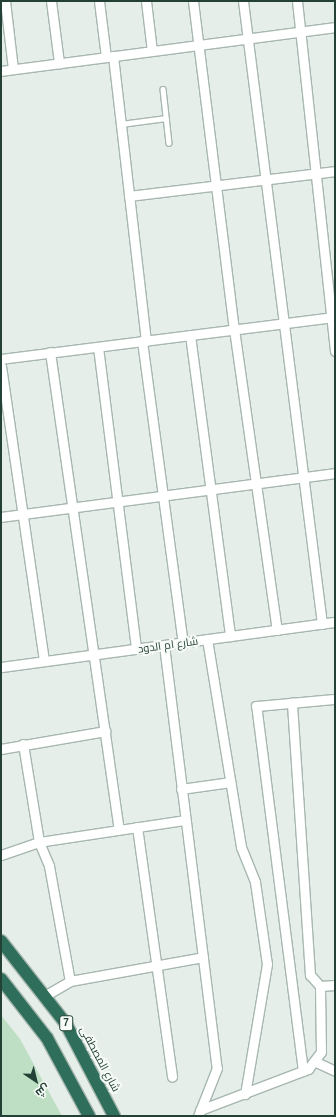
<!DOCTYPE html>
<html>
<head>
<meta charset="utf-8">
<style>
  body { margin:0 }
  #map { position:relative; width:336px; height:1117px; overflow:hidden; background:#e5eee9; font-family:Helvetica,Cairo,sans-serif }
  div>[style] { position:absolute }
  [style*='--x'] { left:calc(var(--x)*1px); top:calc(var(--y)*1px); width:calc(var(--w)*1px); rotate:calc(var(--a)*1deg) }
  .green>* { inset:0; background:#bedfc4 }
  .roads { filter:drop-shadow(1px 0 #a7b7b0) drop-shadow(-1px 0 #a7b7b0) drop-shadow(0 1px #a7b7b0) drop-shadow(0 -1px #a7b7b0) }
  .lane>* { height:4.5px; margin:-2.25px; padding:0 2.25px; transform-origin:2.25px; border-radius:2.25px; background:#fff }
  .street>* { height:9px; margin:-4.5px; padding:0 4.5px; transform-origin:4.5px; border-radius:4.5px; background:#fff }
  .highway>* { height:12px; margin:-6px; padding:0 6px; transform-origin:6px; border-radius:6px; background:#2f6e5a }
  span { translate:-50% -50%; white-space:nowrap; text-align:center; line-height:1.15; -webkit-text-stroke:4px #f6fbf8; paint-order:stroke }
  .shield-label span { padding:1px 3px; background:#f6fbf8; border:1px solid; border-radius:3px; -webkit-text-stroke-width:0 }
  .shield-label { font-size:10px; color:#244136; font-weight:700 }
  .street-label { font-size:11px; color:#244136 }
  .frame { position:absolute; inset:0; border:2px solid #244136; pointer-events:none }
  .north { position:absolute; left:16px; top:1061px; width:40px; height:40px; -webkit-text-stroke:3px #f6fbf8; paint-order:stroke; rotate:145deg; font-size:11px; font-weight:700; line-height:16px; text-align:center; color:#244136 }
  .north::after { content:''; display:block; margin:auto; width:14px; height:18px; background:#244136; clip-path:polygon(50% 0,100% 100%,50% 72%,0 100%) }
</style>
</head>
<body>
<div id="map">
  <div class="green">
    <div style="clip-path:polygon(1px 1015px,20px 1039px,62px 1116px,1px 1116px)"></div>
  </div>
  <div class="roads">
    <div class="lane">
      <div style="--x:163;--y:89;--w:54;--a:83.7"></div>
      <div style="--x:121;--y:124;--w:45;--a:-7.6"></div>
    </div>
    <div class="street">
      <div style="--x:5;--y:1;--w:68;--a:83.3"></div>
      <div style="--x:51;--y:1;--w:63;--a:82.6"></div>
      <div style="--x:99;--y:1;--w:56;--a:82.9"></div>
      <div style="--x:146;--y:1;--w:50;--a:83.2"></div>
      <div style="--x:193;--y:1;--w:331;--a:82.9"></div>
      <div style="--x:234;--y:329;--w:304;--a:81.9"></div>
      <div style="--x:243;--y:1;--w:628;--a:82.77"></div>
      <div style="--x:297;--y:1;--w:352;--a:83.8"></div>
      <div style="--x:113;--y:56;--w:287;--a:83.4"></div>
      <div style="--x:1;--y:71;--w:337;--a:-7.5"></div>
      <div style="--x:129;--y:196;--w:208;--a:-6.9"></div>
      <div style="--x:190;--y:335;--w:304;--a:82.4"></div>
      <div style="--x:142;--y:341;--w:305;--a:82.3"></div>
      <div style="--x:98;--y:347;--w:304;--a:82.8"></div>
      <div style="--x:50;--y:352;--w:482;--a:81.8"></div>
      <div style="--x:1;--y:359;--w:337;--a:-7.2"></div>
      <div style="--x:1;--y:366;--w:298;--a:81.7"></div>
      <div style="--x:1;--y:517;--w:337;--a:-7.5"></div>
      <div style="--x:207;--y:639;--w:211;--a:80.7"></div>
      <div style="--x:241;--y:847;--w:38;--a:68"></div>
      <div style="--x:255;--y:882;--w:83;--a:81.7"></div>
      <div style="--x:267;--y:964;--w:132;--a:99.6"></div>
      <div style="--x:164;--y:645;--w:426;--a:82.9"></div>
      <div style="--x:217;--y:1068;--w:52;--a:111.6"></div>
      <div style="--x:1;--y:667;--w:337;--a:-7.7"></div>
      <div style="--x:23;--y:744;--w:99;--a:80.7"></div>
      <div style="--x:39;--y:842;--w:26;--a:67"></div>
      <div style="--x:49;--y:866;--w:117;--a:79.7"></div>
      <div style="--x:1;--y:749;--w:106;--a:-9.8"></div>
      <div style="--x:181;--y:789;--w:50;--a:-8"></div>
      <div style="--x:137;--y:827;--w:252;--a:82"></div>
      <div style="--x:1;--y:855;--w:40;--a:-18.9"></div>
      <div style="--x:39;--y:842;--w:147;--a:-8.6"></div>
      <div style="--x:320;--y:986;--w:15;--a:-4"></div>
      <div style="--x:46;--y:995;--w:28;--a:-30"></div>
      <div style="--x:70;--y:981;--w:135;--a:-10.2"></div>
      <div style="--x:316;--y:1062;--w:21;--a:25"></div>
      <div style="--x:303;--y:1071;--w:368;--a:-97.3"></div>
      <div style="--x:256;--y:706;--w:79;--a:-5.1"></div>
      <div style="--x:200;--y:1110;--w:116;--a:-20.8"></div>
      <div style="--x:308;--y:1069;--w:21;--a:-53"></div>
      <div style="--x:321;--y:1052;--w:66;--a:-90.9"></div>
      <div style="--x:320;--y:986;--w:15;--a:-132"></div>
      <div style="--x:310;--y:975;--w:273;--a:-93.8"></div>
    </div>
    <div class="highway">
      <div style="--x:1;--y:941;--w:105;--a:51.9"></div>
      <div style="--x:66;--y:1024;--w:104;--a:62.4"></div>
      <div style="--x:1;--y:979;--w:75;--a:52.1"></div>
      <div style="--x:47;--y:1038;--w:89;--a:61.7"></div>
    </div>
  </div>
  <div class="shield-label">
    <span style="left:66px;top:1023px">7</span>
  </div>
  <div class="street-label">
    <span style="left:168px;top:645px;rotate:-8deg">شارع ام الدود</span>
    <span style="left:100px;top:1059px;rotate:62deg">شارع المصطفى</span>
  </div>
  <div class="frame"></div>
  <div class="north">ش</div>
</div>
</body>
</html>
